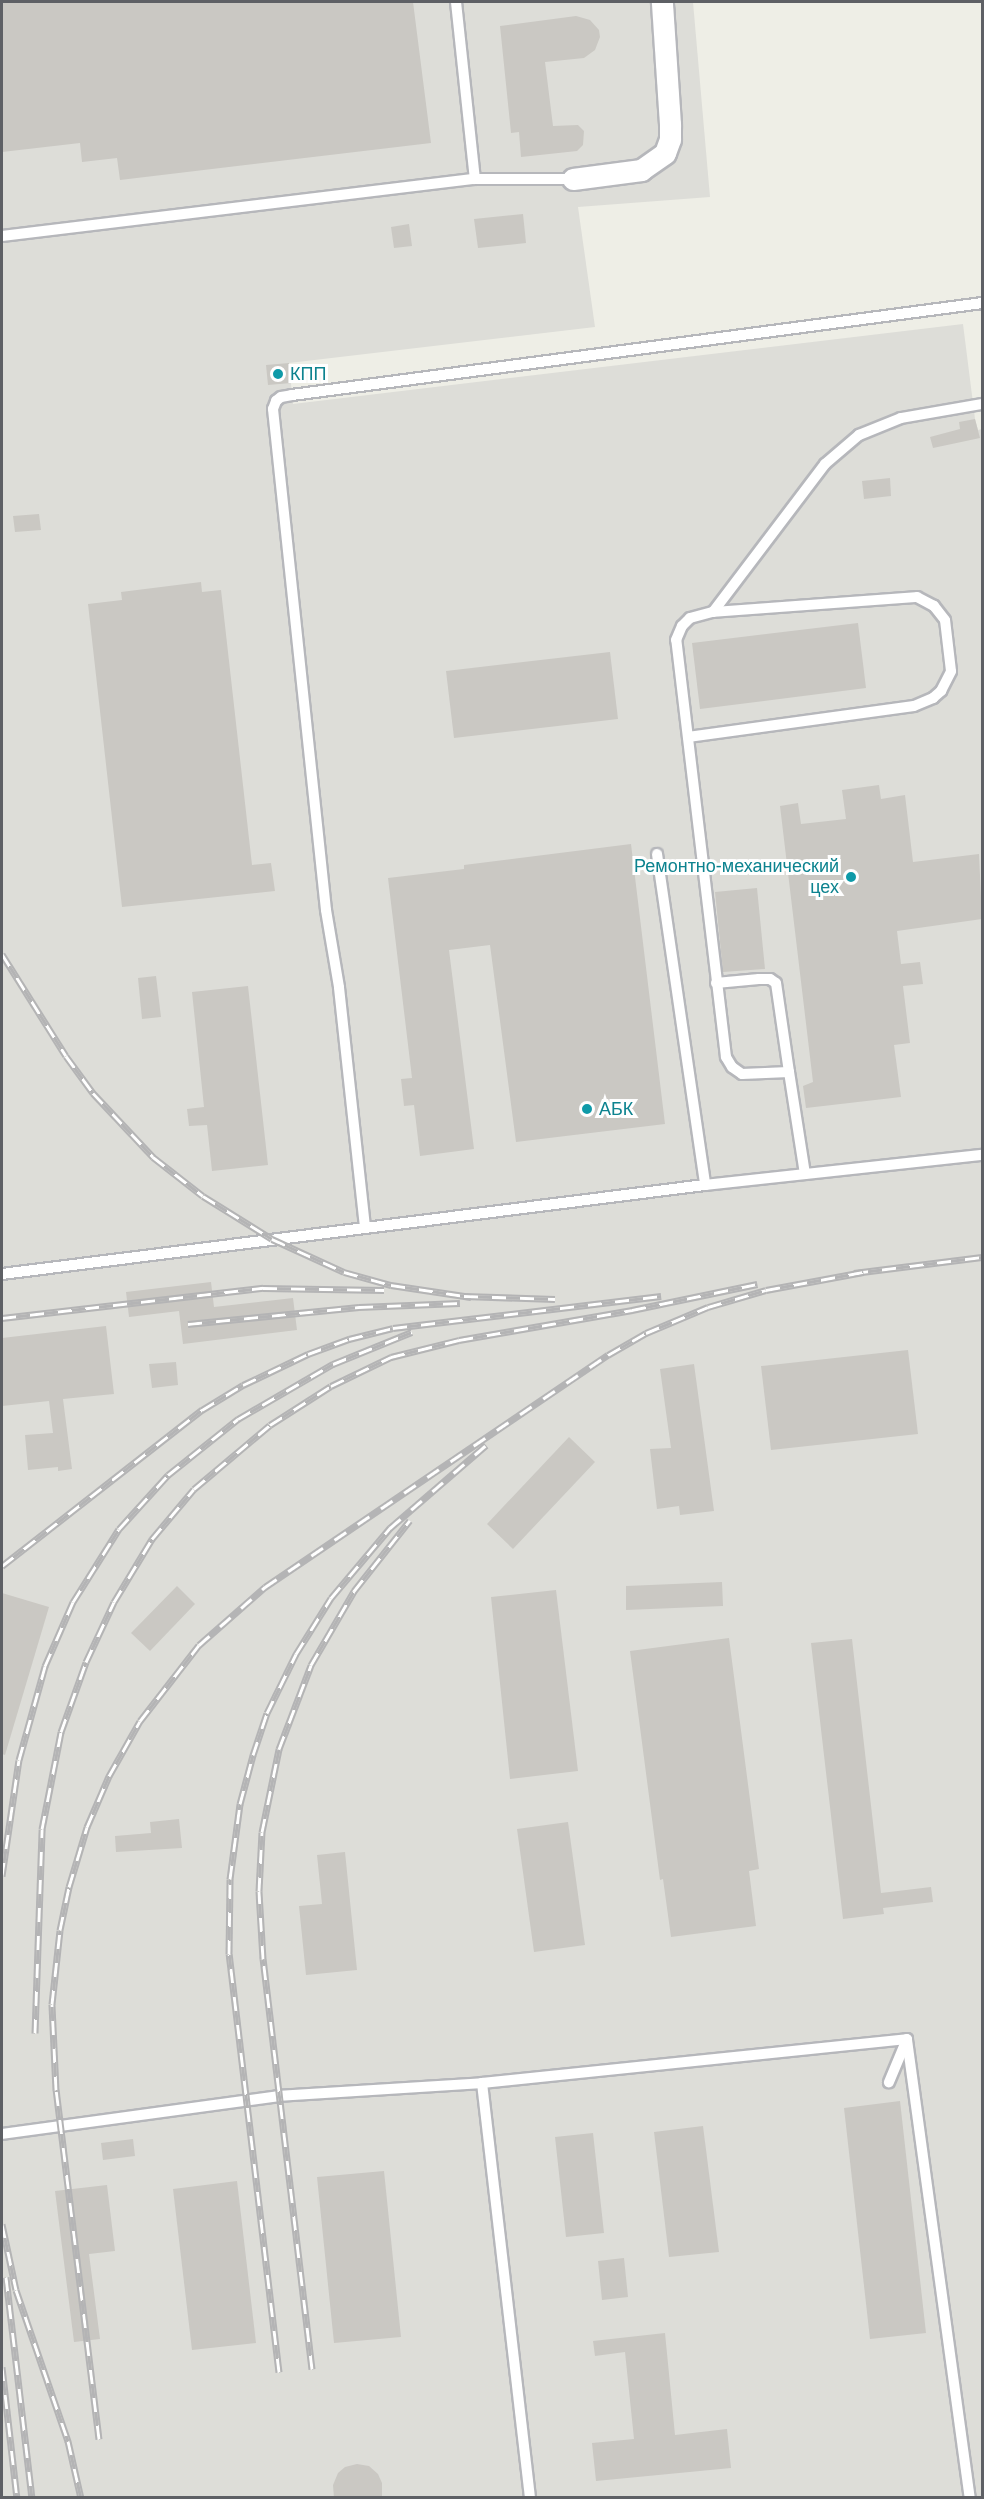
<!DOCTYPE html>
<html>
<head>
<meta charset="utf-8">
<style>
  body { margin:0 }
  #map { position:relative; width:984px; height:2499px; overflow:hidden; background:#eeeee6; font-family:Helvetica,sans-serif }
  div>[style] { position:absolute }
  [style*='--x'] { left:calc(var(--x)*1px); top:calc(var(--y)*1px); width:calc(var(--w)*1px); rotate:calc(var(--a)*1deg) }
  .industrial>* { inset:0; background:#ddddd8 }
  .building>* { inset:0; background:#cac8c3 }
  .roads { filter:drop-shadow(2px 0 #b6b7bb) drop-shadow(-2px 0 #b6b7bb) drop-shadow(0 2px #b6b7bb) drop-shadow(0 -2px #b6b7bb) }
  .service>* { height:10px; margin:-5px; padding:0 5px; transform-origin:5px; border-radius:5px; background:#fff }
  .minor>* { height:21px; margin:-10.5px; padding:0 10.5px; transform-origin:10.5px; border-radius:10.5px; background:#fff }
  .rail>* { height:7px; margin-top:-3.5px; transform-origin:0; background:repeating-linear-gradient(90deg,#fff 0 14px,#b4b4b5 0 28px); box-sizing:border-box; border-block:2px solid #b4b4b5 }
  .dots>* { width:16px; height:16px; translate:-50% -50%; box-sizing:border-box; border:3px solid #fff; border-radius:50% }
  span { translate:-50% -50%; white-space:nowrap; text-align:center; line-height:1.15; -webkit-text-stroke:6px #fff; paint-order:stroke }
  .culture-label { font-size:18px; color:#0d838f }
  .left { translate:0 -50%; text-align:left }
  .right { translate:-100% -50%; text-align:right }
  .frame { position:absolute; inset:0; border:3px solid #5e6065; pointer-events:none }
</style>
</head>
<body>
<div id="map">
  <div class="industrial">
    <div style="clip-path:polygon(2px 2px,693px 2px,710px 197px,578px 207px,595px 327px,289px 363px,293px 404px,963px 324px,975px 419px,978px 430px,982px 429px,982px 2497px,2px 2498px)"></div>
  </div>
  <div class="building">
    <div style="clip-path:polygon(2px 2px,413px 2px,431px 143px,120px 180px,117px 158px,82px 162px,80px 143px,2px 152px)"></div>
    <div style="clip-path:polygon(576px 16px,590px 20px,599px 30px,600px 37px,595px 50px,584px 58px,545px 62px,553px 126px,578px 125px,584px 131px,583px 145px,577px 151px,521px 157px,519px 132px,511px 133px,500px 26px)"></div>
    <div style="clip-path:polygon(523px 214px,526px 243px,478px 248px,474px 219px)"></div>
    <div style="clip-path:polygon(409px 224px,412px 246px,394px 248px,391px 227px)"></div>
    <div style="clip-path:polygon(289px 363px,291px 383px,268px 385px,266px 365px)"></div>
    <div style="clip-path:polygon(975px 419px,980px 438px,933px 448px,930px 437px,960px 429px,959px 422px)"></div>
    <div style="clip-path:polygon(890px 478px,891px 496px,864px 499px,862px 481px)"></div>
    <div style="clip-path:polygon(39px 514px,41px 530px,15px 532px,13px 516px)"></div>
    <div style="clip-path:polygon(201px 582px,202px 592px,221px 590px,252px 865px,271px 863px,275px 891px,122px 907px,88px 604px,122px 600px,121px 592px)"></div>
    <div style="clip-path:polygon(858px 623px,866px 688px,700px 709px,692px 643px)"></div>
    <div style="clip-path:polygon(610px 652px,618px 719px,454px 738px,446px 671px)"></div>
    <div style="clip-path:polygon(879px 785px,881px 799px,905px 795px,913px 862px,979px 854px,982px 919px,897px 931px,901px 964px,920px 962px,923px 984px,903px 986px,910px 1043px,894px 1045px,901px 1097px,806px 1108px,803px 1086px,813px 1082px,780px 806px,798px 803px,801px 824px,846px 819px,842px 790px)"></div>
    <div style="clip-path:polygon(631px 844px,665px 1124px,516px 1142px,490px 945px,449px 950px,474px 1149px,420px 1156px,414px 1105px,404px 1106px,401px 1079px,412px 1078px,388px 878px,464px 869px,464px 865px)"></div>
    <div style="clip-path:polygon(757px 888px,765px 969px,723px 972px,715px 892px)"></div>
    <div style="clip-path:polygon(156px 976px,161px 1017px,142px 1019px,138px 978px)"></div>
    <div style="clip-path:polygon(248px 986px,268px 1165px,212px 1171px,207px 1125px,189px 1126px,187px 1109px,204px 1107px,192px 992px)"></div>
    <div style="clip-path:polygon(211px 1282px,214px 1307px,293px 1298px,297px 1330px,183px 1344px,179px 1311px,129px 1317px,126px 1292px)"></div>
    <div style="clip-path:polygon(106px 1326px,114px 1394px,63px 1399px,72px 1469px,58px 1471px,58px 1467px,28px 1470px,25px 1435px,53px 1433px,49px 1401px,2px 1406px,2px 1338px)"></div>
    <div style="clip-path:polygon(908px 1350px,918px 1434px,771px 1450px,761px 1366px)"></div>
    <div style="clip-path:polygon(176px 1362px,178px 1385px,152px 1388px,149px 1364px)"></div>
    <div style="clip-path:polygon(694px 1364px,714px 1511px,680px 1515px,679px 1506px,657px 1509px,650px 1449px,671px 1448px,660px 1369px)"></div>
    <div style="clip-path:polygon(569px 1437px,595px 1462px,513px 1549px,487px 1524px)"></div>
    <div style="clip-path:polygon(722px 1582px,723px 1606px,626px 1610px,626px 1586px)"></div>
    <div style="clip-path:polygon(177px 1586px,195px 1604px,150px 1651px,131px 1633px)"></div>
    <div style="clip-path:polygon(556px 1590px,578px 1771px,510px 1779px,491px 1597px)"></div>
    <div style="clip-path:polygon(2px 1593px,49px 1607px,5px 1755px,2px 1754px)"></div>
    <div style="clip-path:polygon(729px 1638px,759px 1869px,749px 1871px,756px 1926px,671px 1937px,663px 1879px,660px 1880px,630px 1651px)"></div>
    <div style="clip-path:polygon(852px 1639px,881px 1893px,931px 1887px,933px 1902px,883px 1908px,884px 1914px,843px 1919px,811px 1643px)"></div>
    <div style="clip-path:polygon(179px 1819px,182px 1848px,116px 1852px,115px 1836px,151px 1833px,150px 1822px)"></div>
    <div style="clip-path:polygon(568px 1822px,585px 1945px,534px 1952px,517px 1829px)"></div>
    <div style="clip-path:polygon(345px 1852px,357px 1970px,306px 1975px,299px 1906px,322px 1904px,317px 1855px)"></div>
    <div style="clip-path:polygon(900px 2101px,926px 2333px,870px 2339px,844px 2108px)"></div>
    <div style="clip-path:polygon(703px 2126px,719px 2252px,669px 2257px,654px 2132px)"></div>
    <div style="clip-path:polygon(593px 2133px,604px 2233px,566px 2237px,555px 2137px)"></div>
    <div style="clip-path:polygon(133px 2139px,135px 2156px,103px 2160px,101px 2143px)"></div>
    <div style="clip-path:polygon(384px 2171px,401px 2337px,334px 2343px,317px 2177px)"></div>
    <div style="clip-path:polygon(237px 2181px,256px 2343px,192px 2350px,173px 2189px)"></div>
    <div style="clip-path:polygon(107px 2185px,115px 2251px,89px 2254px,100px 2339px,74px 2342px,55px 2191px)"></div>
    <div style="clip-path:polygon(624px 2258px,628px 2297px,602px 2300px,598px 2261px)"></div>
    <div style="clip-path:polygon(665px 2333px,675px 2435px,727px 2429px,731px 2468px,596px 2481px,592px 2443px,634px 2439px,625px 2352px,595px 2356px,593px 2341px)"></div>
    <div style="clip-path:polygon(357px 2464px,369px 2466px,378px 2474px,382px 2483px,382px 2498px,334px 2498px,333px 2485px,338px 2473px,345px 2467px)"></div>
  </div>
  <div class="roads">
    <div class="service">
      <div style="--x:456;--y:2;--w:178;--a:83.9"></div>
      <div style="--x:2;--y:236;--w:476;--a:-6.9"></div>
      <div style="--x:475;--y:179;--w:98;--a:0"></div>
      <div style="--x:688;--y:737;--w:228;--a:-7.8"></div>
      <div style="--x:914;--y:706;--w:21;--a:-23"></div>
      <div style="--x:933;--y:698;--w:11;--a:-41"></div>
      <div style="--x:941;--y:691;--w:22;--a:-63"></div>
      <div style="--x:951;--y:671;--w:51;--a:-96.7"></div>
      <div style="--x:945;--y:620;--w:18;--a:-128"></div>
      <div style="--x:934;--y:606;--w:19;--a:-152"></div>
      <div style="--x:917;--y:597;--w:205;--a:175.8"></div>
      <div style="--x:657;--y:854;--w:334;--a:81.7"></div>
      <div style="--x:716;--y:983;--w:43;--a:-5.3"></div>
      <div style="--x:759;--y:979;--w:11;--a:0"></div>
      <div style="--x:770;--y:979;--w:7;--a:34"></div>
      <div style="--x:776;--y:983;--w:90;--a:81.7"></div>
      <div style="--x:805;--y:1174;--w:103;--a:-98.9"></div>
      <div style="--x:789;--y:1072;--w:47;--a:177.6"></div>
      <div style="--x:742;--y:1074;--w:12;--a:-145"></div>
      <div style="--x:732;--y:1067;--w:12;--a:-121"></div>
      <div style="--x:726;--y:1057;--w:420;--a:-96.8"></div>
      <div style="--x:676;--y:640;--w:15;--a:-67"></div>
      <div style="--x:682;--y:626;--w:11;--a:-45"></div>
      <div style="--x:690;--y:618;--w:24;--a:-15"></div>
      <div style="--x:713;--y:612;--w:186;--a:-52.9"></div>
      <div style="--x:825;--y:464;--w:45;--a:-40.5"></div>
      <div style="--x:859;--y:435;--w:45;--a:-22"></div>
      <div style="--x:901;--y:418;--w:82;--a:-9.8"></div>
      <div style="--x:365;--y:1227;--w:241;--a:-96.2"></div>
      <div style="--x:339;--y:987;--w:78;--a:-99.6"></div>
      <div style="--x:326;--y:910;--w:504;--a:-96.04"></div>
      <div style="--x:273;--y:409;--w:9;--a:-69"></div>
      <div style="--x:276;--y:401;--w:6;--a:-39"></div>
      <div style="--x:281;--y:397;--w:11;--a:-10"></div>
      <div style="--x:292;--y:395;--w:696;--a:-7.59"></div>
      <div style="--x:2;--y:1274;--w:709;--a:-7.22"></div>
      <div style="--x:705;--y:1185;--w:279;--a:-6.2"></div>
      <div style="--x:907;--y:2040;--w:462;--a:82.2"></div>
      <div style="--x:482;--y:2083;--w:418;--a:83.4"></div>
      <div style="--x:2;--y:2134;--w:279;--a:-7.8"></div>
      <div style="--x:278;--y:2096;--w:204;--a:-3.6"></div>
      <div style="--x:482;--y:2083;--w:427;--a:-5.9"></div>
      <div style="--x:907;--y:2039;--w:47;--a:112.7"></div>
    </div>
    <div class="minor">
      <div style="--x:573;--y:179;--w:69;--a:-7.5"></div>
      <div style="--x:641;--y:170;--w:29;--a:-35"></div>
      <div style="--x:665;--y:153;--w:15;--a:-70"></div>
      <div style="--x:670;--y:139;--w:15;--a:-90"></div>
      <div style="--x:670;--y:124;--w:122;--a:-93.8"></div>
    </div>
  </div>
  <div class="rail">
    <div style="--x:2;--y:954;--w:120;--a:57.9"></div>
    <div style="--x:66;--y:1056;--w:46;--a:53.9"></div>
    <div style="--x:93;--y:1093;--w:88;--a:46.8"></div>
    <div style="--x:153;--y:1157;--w:63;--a:38"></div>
    <div style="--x:203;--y:1196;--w:81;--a:31.9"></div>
    <div style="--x:272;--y:1239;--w:79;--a:24.6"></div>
    <div style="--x:344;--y:1272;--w:49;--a:15.5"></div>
    <div style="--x:391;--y:1285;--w:81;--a:8.5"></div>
    <div style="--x:854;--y:1273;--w:129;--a:-7.1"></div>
    <div style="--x:464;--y:1296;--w:91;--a:1.9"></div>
    <div style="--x:2;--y:1318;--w:263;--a:-6.6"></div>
    <div style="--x:263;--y:1288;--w:121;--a:0.9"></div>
    <div style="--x:188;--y:1324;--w:172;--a:-5.7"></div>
    <div style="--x:359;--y:1307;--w:101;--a:-2.3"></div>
    <div style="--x:2;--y:1566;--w:254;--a:-38"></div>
    <div style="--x:202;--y:1410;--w:48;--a:-31.4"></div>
    <div style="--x:243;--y:1385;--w:72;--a:-25.5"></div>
    <div style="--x:308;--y:1354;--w:44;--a:-20.1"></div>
    <div style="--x:349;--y:1339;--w:45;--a:-14"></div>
    <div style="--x:393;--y:1328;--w:270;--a:-6.8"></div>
    <div style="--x:2;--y:1876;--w:117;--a:-81.7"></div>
    <div style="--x:19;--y:1760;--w:98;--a:-74.5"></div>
    <div style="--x:45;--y:1666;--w:70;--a:-66.4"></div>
    <div style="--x:73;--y:1602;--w:86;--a:-57.8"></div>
    <div style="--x:119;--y:1529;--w:73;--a:-47.8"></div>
    <div style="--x:168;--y:1475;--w:90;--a:-38.7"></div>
    <div style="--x:238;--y:1419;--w:110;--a:-30.1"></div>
    <div style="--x:333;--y:1364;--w:85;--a:-22.1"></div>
    <div style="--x:35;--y:2033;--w:204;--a:-88"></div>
    <div style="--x:42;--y:1829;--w:99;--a:-78.9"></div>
    <div style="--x:61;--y:1732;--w:74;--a:-70.3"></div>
    <div style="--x:86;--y:1662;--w:66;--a:-65"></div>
    <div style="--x:114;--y:1602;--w:74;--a:-58.9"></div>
    <div style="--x:152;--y:1539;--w:65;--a:-50"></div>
    <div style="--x:194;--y:1489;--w:99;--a:-40.1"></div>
    <div style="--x:270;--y:1425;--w:72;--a:-32.6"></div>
    <div style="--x:331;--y:1386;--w:67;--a:-25.8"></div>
    <div style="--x:391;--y:1357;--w:70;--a:-14"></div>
    <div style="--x:459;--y:1340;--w:176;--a:-9.8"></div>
    <div style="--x:632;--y:1310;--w:128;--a:-11.7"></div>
    <div style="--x:2;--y:2224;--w:67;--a:78"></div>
    <div style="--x:16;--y:2290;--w:160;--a:71"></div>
    <div style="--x:68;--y:2441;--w:58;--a:77.2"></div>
    <div style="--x:6;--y:2277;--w:223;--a:83.3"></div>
    <div style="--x:2;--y:2367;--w:132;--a:83.5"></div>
    <div style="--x:312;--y:2369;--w:413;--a:-96.8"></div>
    <div style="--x:263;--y:1959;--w:68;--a:-93.4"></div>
    <div style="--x:259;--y:1891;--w:59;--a:-87.1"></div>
    <div style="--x:262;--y:1832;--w:85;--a:-78.4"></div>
    <div style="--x:279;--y:1749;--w:90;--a:-69.1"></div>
    <div style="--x:311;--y:1665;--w:86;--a:-59.8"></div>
    <div style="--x:354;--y:1591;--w:90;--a:-51.7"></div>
    <div style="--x:279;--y:2372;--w:421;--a:-96.8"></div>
    <div style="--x:229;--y:1954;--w:75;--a:-89.2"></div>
    <div style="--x:230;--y:1879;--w:76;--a:-82.4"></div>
    <div style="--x:240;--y:1804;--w:51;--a:-75.1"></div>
    <div style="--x:253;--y:1755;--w:44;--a:-71.6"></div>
    <div style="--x:267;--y:1713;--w:66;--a:-63.8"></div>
    <div style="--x:296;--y:1654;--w:66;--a:-58"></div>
    <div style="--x:331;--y:1598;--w:92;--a:-49.9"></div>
    <div style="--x:390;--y:1528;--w:127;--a:-40.8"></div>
    <div style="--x:99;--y:2439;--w:352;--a:-97"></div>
    <div style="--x:56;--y:2090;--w:86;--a:-92.7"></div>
    <div style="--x:52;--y:2004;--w:74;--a:-83.8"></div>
    <div style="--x:60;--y:1930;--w:44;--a:-78.2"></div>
    <div style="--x:69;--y:1887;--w:63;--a:-73.3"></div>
    <div style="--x:87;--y:1827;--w:56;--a:-66.7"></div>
    <div style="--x:109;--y:1776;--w:63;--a:-60.6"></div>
    <div style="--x:140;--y:1721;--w:96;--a:-52.2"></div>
    <div style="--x:199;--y:1645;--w:88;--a:-41.3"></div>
    <div style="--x:265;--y:1587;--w:414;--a:-34.1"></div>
    <div style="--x:608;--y:1355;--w:44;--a:-30.1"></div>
    <div style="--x:646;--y:1333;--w:67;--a:-22.8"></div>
    <div style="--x:708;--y:1307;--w:60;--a:-16.3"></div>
    <div style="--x:766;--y:1290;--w:99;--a:-10.5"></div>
  </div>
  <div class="dots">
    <div style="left:278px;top:374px;background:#0f9aa8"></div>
    <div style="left:851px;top:877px;background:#0f9aa8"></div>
    <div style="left:587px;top:1109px;background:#0f9aa8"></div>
  </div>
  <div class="culture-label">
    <span class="left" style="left:290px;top:374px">КПП</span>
    <span class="right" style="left:839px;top:877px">Ремонтно-механический<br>цех</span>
    <span class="left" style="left:599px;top:1109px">АБК</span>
  </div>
  <div class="frame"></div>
</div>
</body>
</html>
